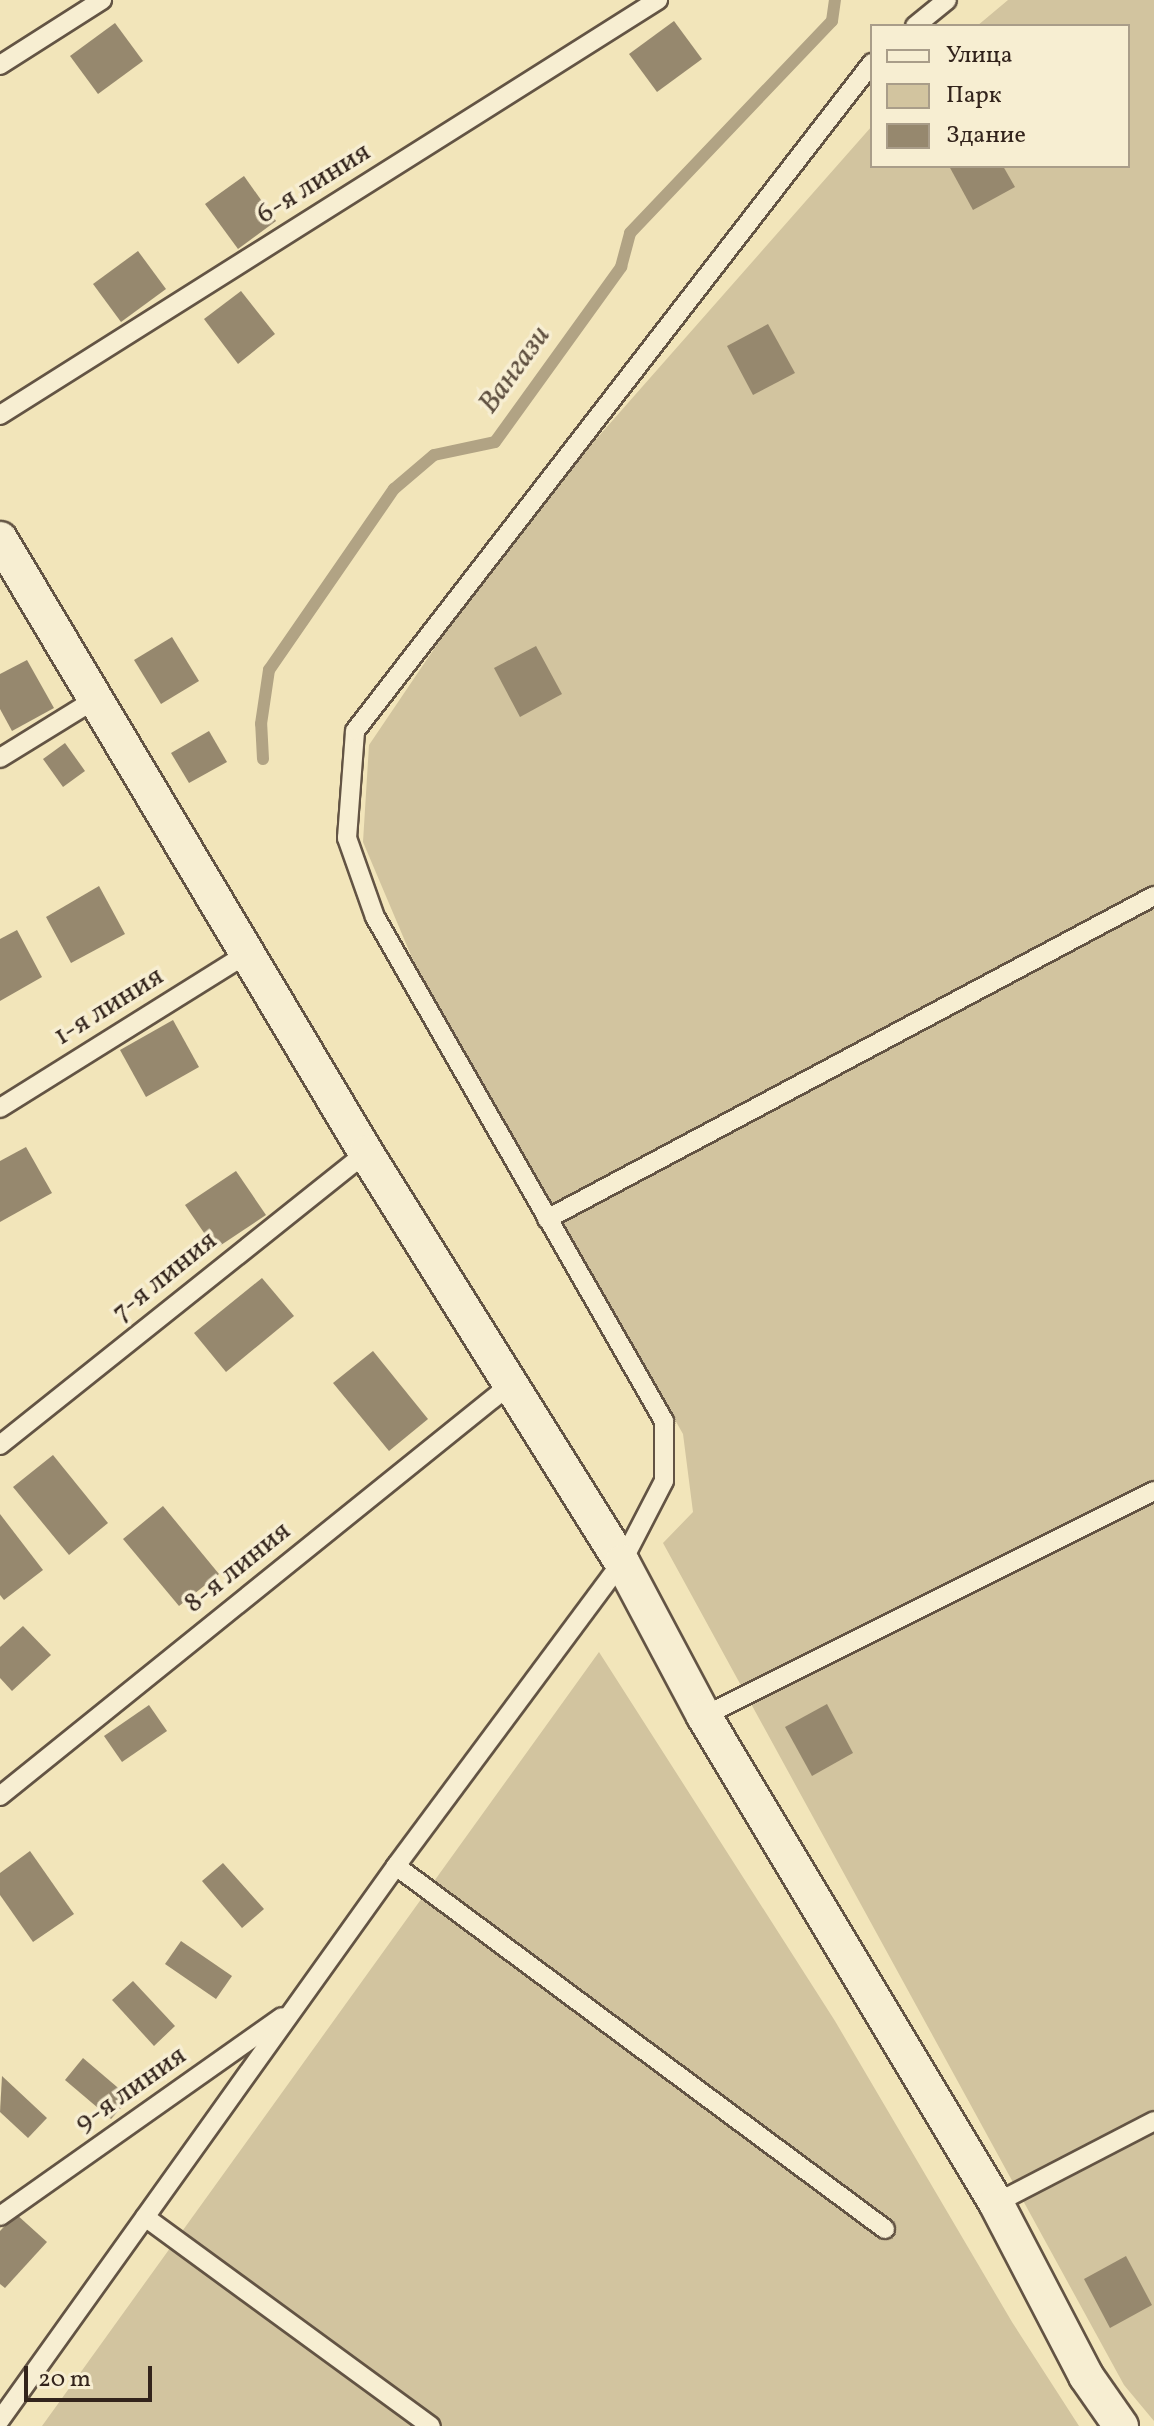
<!DOCTYPE html>
<html>
<head>
<meta charset="utf-8">
<style>
  body { margin:0 }
  #map { position:relative; width:1154px; height:2426px; overflow:hidden; background:#f2e5ba; font-family:Vollkorn,serif }
  div>[style] { position:absolute }
  [style*='--x'] { left:calc(var(--x)*1px); top:calc(var(--y)*1px); width:calc(var(--w)*1px); rotate:calc(var(--a)*1deg) }
  .green>* { inset:0; background:#d2c49f }
  .stream>* { height:12px; margin:-6px; padding:0 6px; transform-origin:6px; border-radius:6px; background:#b1a384 }
  .building>* { inset:0; background:#96886e }
  .roads { filter:drop-shadow(2px 0 #635444) drop-shadow(-2px 0 #635444) drop-shadow(0 2px #635444) drop-shadow(0 -2px #635444) }
  .lane>* { height:18px; margin:-9px; padding:0 9px; transform-origin:9px; border-radius:9px; background:#f7eed2 }
  .street>* { height:34px; margin:-17px; padding:0 17px; transform-origin:17px; border-radius:17px; background:#f7eed2 }
  span { translate:-50% -50%; white-space:nowrap; text-align:center; line-height:1.15; -webkit-text-stroke:7px #f7eed2; paint-order:stroke }
  .street-label { font-size:28px; color:#33241c }
  .water-label { font-size:30px; color:#5f5040; font-style:italic }
  .legend { position:absolute; left:870px; top:24px; width:260px; height:144px; box-sizing:border-box; background:#f7eed2; border:2px solid #a99d89; margin:0; padding:10px 14px; list-style:none; font-size:24px; color:#33241c }
  .legend li { display:flex; align-items:center; gap:16px; height:40px }
  .legend b { width:40px; border:2px solid #a99d89 }
  .scale { position:absolute; left:24px; top:2366px; width:128px; height:36px; box-sizing:border-box; border:4px solid #33241c; border-top:0; padding-left:10px; font-size:24px; line-height:28px; white-space:nowrap; color:#33241c; -webkit-text-stroke:6px #f7eed2; paint-order:stroke }
</style>
</head>
<body>
<div id="map">
  <div class="green">
    <div style="clip-path:polygon(1008px 0,1154px 0,1154px 2421px,1124px 2385px,663px 1543px,693px 1512px,683px 1434px,413px 960px,363px 842px,369px 745px,509px 538px,872px 126px,872px 166px,1128px 166px,1128px 26px,977px 26px)"></div>
    <div style="clip-path:polygon(599px 1652px,835px 2021px,1012px 2322px,1079px 2426px,42px 2426px)"></div>
  </div>
  <div class="stream">
    <div style="--x:263;--y:759;--w:35;--a:-93"></div>
    <div style="--x:261;--y:724;--w:55;--a:-81.6"></div>
    <div style="--x:269;--y:670;--w:220;--a:-55.4"></div>
    <div style="--x:394;--y:489;--w:52;--a:-40.4"></div>
    <div style="--x:434;--y:455;--w:62;--a:-12"></div>
    <div style="--x:495;--y:442;--w:216;--a:-54.2"></div>
    <div style="--x:621;--y:267;--w:35;--a:-75"></div>
    <div style="--x:630;--y:233;--w:293;--a:-46.4"></div>
    <div style="--x:832;--y:21;--w:21;--a:-82"></div>
  </div>
  <div class="building">
    <div style="clip-path:polygon(674px 21px,702px 59px,657px 92px,629px 54px)"></div>
    <div style="clip-path:polygon(115px 23px,143px 61px,98px 94px,70px 56px)"></div>
    <div style="clip-path:polygon(949px 166px,1003px 166px,1015px 187px,973px 210px)"></div>
    <div style="clip-path:polygon(244px 176px,276px 221px,238px 249px,205px 204px)"></div>
    <div style="clip-path:polygon(138px 251px,166px 289px,121px 322px,93px 284px)"></div>
    <div style="clip-path:polygon(241px 291px,275px 334px,238px 364px,204px 319px)"></div>
    <div style="clip-path:polygon(768px 324px,795px 373px,753px 395px,727px 346px)"></div>
    <div style="clip-path:polygon(172px 637px,199px 681px,161px 704px,134px 660px)"></div>
    <div style="clip-path:polygon(536px 646px,562px 694px,520px 717px,494px 668px)"></div>
    <div style="clip-path:polygon(27px 660px,54px 708px,12px 731px,0 709px,0 674px)"></div>
    <div style="clip-path:polygon(209px 731px,227px 762px,189px 783px,171px 753px)"></div>
    <div style="clip-path:polygon(65px 743px,85px 771px,63px 787px,43px 759px)"></div>
    <div style="clip-path:polygon(99px 886px,125px 934px,71px 963px,46px 917px)"></div>
    <div style="clip-path:polygon(17px 930px,42px 977px,0 1001px,0 939px)"></div>
    <div style="clip-path:polygon(173px 1020px,199px 1067px,146px 1097px,120px 1050px)"></div>
    <div style="clip-path:polygon(26px 1147px,52px 1193px,0 1222px,0 1161px)"></div>
    <div style="clip-path:polygon(236px 1171px,266px 1215px,215px 1249px,185px 1205px)"></div>
    <div style="clip-path:polygon(262px 1278px,294px 1316px,226px 1372px,194px 1333px)"></div>
    <div style="clip-path:polygon(373px 1351px,428px 1419px,389px 1451px,333px 1383px)"></div>
    <div style="clip-path:polygon(53px 1455px,108px 1523px,69px 1555px,13px 1487px)"></div>
    <div style="clip-path:polygon(163px 1506px,219px 1574px,179px 1606px,123px 1539px)"></div>
    <div style="clip-path:polygon(0 1514px,43px 1570px,4px 1600px,0 1595px)"></div>
    <div style="clip-path:polygon(23px 1626px,51px 1655px,12px 1691px,0 1678px,0 1647px)"></div>
    <div style="clip-path:polygon(827px 1704px,853px 1753px,812px 1776px,785px 1727px)"></div>
    <div style="clip-path:polygon(149px 1705px,167px 1731px,122px 1762px,104px 1736px)"></div>
    <div style="clip-path:polygon(30px 1851px,74px 1914px,33px 1942px,0 1895px,0 1873px)"></div>
    <div style="clip-path:polygon(223px 1863px,264px 1909px,242px 1928px,202px 1881px)"></div>
    <div style="clip-path:polygon(181px 1941px,232px 1976px,216px 1999px,165px 1964px)"></div>
    <div style="clip-path:polygon(133px 1981px,175px 2026px,154px 2046px,112px 2000px)"></div>
    <div style="clip-path:polygon(83px 2058px,130px 2098px,111px 2119px,65px 2080px)"></div>
    <div style="clip-path:polygon(2px 2076px,47px 2118px,28px 2138px,0 2112px)"></div>
    <div style="clip-path:polygon(16px 2214px,47px 2242px,5px 2288px,0 2284px,0 2231px)"></div>
    <div style="clip-path:polygon(1126px 2256px,1152px 2305px,1110px 2328px,1084px 2279px)"></div>
  </div>
  <div class="roads">
    <div class="lane">
      <div style="--x:915;--y:26;--w:41;--a:-39.1"></div>
      <div style="--x:0;--y:65;--w:121;--a:-32.5"></div>
      <div style="--x:0;--y:415;--w:778;--a:-32.24"></div>
      <div style="--x:0;--y:758;--w:110;--a:-31.7"></div>
      <div style="--x:0;--y:1108;--w:292;--a:-32"></div>
      <div style="--x:547;--y:1219;--w:688;--a:-28.02"></div>
      <div style="--x:0;--y:1445;--w:468;--a:-38.6"></div>
      <div style="--x:704;--y:1716;--w:503;--a:-26.57"></div>
      <div style="--x:0;--y:1796;--w:656;--a:-38.88"></div>
      <div style="--x:396;--y:1866;--w:609;--a:36.59"></div>
      <div style="--x:996;--y:2203;--w:178;--a:-27.4"></div>
      <div style="--x:0;--y:2216;--w:345;--a:-35.2"></div>
      <div style="--x:145;--y:2217;--w:354;--a:36.2"></div>
      <div style="--x:0;--y:2420;--w:681;--a:-54.44"></div>
      <div style="--x:396;--y:1866;--w:379;--a:-53.4"></div>
      <div style="--x:622;--y:1562;--w:91;--a:-62.6"></div>
      <div style="--x:664;--y:1481;--w:60;--a:-90"></div>
      <div style="--x:664;--y:1421;--w:581;--a:-119.83"></div>
      <div style="--x:375;--y:917;--w:84;--a:-109.5"></div>
      <div style="--x:347;--y:838;--w:107;--a:-85.7"></div>
      <div style="--x:355;--y:731;--w:845;--a:-52.26"></div>
    </div>
    <div class="street">
      <div style="--x:0;--y:539;--w:715;--a:59.2"></div>
      <div style="--x:366;--y:1153;--w:483;--a:58"></div>
      <div style="--x:622;--y:1562;--w:174;--a:62"></div>
      <div style="--x:704;--y:1716;--w:568;--a:59.05"></div>
      <div style="--x:996;--y:2203;--w:195;--a:62.5"></div>
      <div style="--x:1086;--y:2376;--w:61;--a:55"></div>
    </div>
  </div>
  <div class="street-label">
    <span style="left:314px;top:184px;rotate:-32deg">6-я линия</span>
    <span style="left:109px;top:1007px;rotate:-32deg">1-я линия</span>
    <span style="left:165px;top:1277px;rotate:-39deg">7-я линия</span>
    <span style="left:238px;top:1568px;rotate:-39deg">8-я линия</span>
    <span style="left:131px;top:2090px;rotate:-35deg">9-я линия</span>
  </div>
  <div class="water-label">
    <span style="left:515px;top:370px;rotate:-54deg">Вангази</span>
  </div>
  <ul class="legend">
  <li><b style="height:10px;background:#f7eed2"></b>Улица</li>
  <li><b style="height:22px;background:#d2c49f"></b>Парк</li>
  <li><b style="height:22px;background:#96886e"></b>Здание</li>
  </ul>
  <div class="scale">20 m</div>
</div>
</body>
</html>
